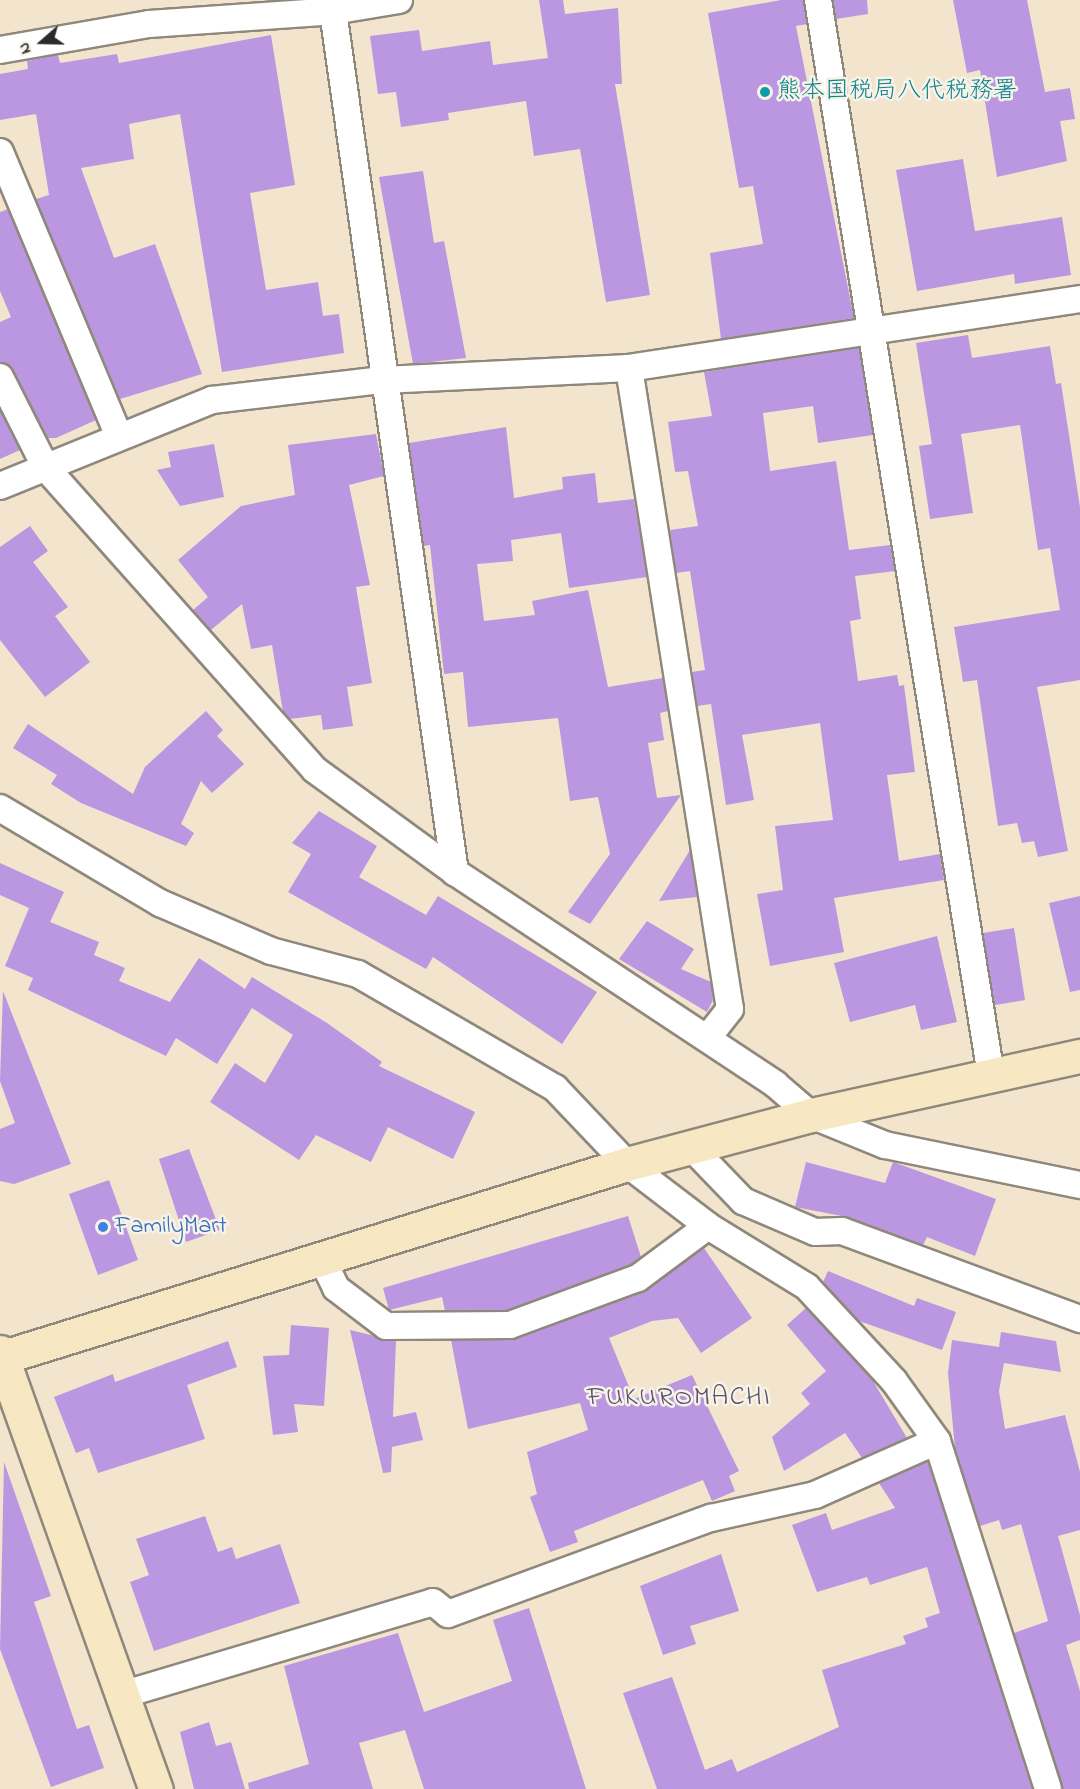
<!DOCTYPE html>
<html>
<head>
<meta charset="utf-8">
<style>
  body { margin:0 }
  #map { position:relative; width:1080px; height:1789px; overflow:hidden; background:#f3e5cd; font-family:"Indie Flower","Klee One",sans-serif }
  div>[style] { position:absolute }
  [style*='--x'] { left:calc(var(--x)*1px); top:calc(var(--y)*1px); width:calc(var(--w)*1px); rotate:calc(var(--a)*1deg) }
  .building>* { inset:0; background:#ba97e0 }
  .roads { filter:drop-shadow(2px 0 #8f887c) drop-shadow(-2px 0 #8f887c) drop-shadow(0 2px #8f887c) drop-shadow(0 -2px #8f887c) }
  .street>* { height:26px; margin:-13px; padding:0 13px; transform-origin:13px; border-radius:13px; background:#fff }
  .secondary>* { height:33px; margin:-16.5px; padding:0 16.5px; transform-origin:16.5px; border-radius:16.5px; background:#f7e8c3 }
  .dots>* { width:16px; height:16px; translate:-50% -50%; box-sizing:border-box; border:3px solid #f7f3e8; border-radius:50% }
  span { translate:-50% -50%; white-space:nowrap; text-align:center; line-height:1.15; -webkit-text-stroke:5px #f7f3e8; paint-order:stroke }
  .culture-label { font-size:24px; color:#0d838f }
  .left { translate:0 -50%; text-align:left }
  .shop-label { font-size:24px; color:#366cbe }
  .quarter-label { font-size:27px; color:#5d516a; letter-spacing:1.5px }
  .north { position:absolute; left:12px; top:12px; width:60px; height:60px; -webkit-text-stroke:4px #f7f3e8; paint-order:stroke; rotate:250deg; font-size:16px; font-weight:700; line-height:24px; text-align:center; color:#2b2b2b }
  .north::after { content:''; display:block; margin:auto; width:21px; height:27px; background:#2b2b2b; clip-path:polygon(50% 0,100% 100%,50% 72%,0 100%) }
</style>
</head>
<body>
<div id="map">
  <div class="building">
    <div style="clip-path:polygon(539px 0,563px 0,565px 14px,618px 8px,622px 84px,615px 84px,650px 295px,606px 302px,580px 149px,534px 156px,526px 101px,448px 113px,449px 120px,401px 127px,396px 92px,378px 94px,370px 36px,419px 30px,422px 51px,490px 41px,493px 65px,548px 58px)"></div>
    <div style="clip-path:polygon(781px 0,803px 0,807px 24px,796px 26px,854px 318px,721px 339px,710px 253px,763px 244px,753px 186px,739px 188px,708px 13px)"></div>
    <div style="clip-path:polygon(833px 0,867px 0,868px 14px,836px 19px)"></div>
    <div style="clip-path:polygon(953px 0,1027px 0,1045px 92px,1070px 88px,1075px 119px,1060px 121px,1067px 161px,997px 177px,980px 70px,967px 73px)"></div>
    <div style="clip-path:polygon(271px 35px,295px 185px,250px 193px,266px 290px,318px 282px,323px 316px,339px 314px,344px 353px,222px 372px,180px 114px,129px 124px,134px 159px,81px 168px,114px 258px,155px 244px,202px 374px,120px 399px,36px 199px,49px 195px,36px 114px,0 120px,0 74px,28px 69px,27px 61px,58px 55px,60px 63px,117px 54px,119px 63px)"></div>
    <div style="clip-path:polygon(963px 159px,975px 231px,1062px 217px,1071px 275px,1015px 284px,1014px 274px,917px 291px,896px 170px)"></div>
    <div style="clip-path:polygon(423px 171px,434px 243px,444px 241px,466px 358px,413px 364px,379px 177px)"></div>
    <div style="clip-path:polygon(8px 209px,96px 420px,56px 438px,48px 438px,13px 370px,0 362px,0 322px,11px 317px,0 291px,0 212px)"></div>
    <div style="clip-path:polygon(968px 335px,972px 358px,1050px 346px,1056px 384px,1061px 383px,1080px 507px,1080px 680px,1037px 687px,1068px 851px,1038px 857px,1034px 841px,1022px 843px,1017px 823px,998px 826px,977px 680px,963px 682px,954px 627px,1060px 610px,1050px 548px,1038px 550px,1020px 425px,961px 434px,973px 513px,930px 519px,919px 446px,932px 444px,916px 343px)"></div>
    <div style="clip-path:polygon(859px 348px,873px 435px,818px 443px,813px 406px,763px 413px,770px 471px,836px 461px,849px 550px,890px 545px,895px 571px,855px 576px,861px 619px,850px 621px,858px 681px,897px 675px,899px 686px,904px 685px,915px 772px,887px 775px,899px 861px,940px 854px,944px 880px,834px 898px,844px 952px,770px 966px,757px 894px,783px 890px,775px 826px,833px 820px,820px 723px,742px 735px,754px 800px,726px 805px,711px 704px,697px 706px,692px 672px,705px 670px,690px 571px,676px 573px,670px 530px,698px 526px,688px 471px,675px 472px,668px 422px,712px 416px,704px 372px)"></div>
    <div style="clip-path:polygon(0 410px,20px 450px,0 459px)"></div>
    <div style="clip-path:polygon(506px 427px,514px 498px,563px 489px,562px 477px,595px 473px,598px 503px,634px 499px,647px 577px,569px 588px,561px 533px,511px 540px,513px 561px,477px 564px,484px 621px,535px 615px,532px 601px,588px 590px,608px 687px,663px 678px,668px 711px,660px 713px,664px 740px,648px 743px,657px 798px,681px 795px,590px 924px,568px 912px,610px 854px,598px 797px,570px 801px,558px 718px,468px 727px,463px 672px,444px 674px,430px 545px,424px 546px,409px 443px)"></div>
    <div style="clip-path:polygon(376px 434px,384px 476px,349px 485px,370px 585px,356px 587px,372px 683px,347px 687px,353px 726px,323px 730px,321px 715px,290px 719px,283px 712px,272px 645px,251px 649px,242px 604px,211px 630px,193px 610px,208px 597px,178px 560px,241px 506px,295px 495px,288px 445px)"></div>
    <div style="clip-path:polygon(214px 444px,224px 497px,180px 506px,157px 470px,171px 467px,168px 452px)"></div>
    <div style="clip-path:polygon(30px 526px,48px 551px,33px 562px,68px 607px,55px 616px,90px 662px,45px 697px,0 640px,0 547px)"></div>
    <div style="clip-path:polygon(206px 711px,223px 730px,217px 736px,244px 764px,212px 793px,201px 781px,181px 824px,194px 833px,186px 846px,81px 803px,51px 784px,57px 775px,13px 748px,28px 724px,133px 794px,145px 767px)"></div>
    <div style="clip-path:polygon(319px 811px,377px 846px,359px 877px,426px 915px,438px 896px,597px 992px,562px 1044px,433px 957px,426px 969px,288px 892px,311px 854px,292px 843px)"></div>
    <div style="clip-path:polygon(690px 850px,697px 897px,659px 901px)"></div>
    <div style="clip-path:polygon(0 863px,64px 892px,50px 922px,99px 942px,94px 955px,125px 968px,119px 981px,170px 1002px,199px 958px,245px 989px,252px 977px,327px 1023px,382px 1062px,379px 1066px,475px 1112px,453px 1159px,388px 1127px,371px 1162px,316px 1135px,299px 1160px,210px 1102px,235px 1063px,265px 1083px,293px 1035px,252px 1008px,217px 1064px,176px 1038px,166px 1056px,28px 990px,33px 978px,5px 966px,29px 908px,0 895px)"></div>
    <div style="clip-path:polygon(1080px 896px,1080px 990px,1070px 992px,1049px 903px)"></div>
    <div style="clip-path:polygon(647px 921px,694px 949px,681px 969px,711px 982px,713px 1000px,707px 1012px,619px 959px)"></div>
    <div style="clip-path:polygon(1014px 928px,1025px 1000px,995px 1005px,983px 933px)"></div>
    <div style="clip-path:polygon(937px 936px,957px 1022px,921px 1030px,915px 1005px,850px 1022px,834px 963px)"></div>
    <div style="clip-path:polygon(3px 991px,71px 1164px,14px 1184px,0 1181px,0 1129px,15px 1123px,0 1081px)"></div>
    <div style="clip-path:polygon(189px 1149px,220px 1230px,186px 1242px,159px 1159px)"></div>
    <div style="clip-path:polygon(806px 1162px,885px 1183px,893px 1162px,996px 1199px,975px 1256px,927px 1237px,923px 1245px,847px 1217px,795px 1207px)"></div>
    <div style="clip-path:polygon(109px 1180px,138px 1260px,98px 1275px,69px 1194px)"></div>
    <div style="clip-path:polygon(628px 1216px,641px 1257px,631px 1265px,507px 1310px,445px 1311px,442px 1297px,389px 1310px,383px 1288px)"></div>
    <div style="clip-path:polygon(704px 1248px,752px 1318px,701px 1353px,678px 1318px,652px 1321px,609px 1338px,634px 1399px,692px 1375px,739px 1471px,729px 1476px,735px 1491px,712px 1501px,703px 1480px,574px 1531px,578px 1542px,550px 1552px,530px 1497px,537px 1494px,527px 1452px,588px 1430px,580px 1403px,468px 1429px,451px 1340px,515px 1339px,643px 1292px)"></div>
    <div style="clip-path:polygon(828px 1271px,914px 1306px,917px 1298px,956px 1312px,942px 1350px,859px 1321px,823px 1282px)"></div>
    <div style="clip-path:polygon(806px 1308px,873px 1381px,907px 1438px,862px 1458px,845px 1433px,784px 1471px,772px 1437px,810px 1404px,801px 1393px,826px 1371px,787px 1325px)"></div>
    <div style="clip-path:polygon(291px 1325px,329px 1328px,324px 1406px,294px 1404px,298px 1432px,273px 1435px,263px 1356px,289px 1355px)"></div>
    <div style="clip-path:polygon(350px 1330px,396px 1341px,393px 1417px,416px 1412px,423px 1440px,392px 1447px,391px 1472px,383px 1473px)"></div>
    <div style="clip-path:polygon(1001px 1332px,1056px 1341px,1061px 1372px,1004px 1363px,999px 1391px,1005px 1429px,1065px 1415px,1080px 1472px,1080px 1530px,1058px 1536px,1080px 1615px,1080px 1640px,1066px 1645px,1080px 1691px,1080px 1789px,1063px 1789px,1014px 1633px,1048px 1621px,1021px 1524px,1002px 1530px,999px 1520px,980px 1526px,955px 1449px,948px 1373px,952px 1340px,999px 1347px)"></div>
    <div style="clip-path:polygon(228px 1341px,237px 1367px,187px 1385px,205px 1439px,98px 1473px,89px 1448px,76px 1453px,54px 1397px,113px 1374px,115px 1382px)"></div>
    <div style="clip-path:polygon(928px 1461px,1032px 1789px,657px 1789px,623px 1693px,672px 1677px,705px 1770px,732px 1759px,737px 1772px,839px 1727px,822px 1670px,906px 1644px,903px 1636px,928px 1627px,925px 1618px,940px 1613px,927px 1567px,870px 1585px,867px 1577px,817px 1592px,792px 1525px,826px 1513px,832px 1530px,895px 1508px,879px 1483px)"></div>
    <div style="clip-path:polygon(4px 1462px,51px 1596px,34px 1602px,77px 1729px,89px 1725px,104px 1768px,51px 1787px,0 1649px)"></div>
    <div style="clip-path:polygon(205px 1516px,218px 1552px,232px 1547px,236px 1559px,280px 1544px,300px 1603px,154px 1651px,130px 1582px,149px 1575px,136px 1539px)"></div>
    <div style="clip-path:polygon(721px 1554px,739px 1611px,690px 1626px,696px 1644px,663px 1655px,640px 1586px)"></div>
    <div style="clip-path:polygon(529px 1608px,586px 1789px,424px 1789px,405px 1730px,359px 1743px,373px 1789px,249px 1789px,248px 1783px,309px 1764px,284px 1666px,398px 1633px,424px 1712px,512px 1681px,493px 1620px)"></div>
    <div style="clip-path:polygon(209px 1722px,216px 1746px,231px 1742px,245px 1789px,194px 1789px,180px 1732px)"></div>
  </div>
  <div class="roads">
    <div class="street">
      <div style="--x:818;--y:0;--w:1089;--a:80.86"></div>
      <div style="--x:333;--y:11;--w:870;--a:81.94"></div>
      <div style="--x:0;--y:50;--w:151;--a:-9.9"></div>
      <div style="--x:149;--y:24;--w:184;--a:-4"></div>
      <div style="--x:333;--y:11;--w:67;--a:-9.5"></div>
      <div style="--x:0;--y:152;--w:308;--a:67.3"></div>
      <div style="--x:629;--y:368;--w:649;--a:81.05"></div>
      <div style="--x:730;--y:1009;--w:37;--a:128"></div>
      <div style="--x:0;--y:377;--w:102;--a:63.2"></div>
      <div style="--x:46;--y:468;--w:404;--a:48.3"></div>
      <div style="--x:315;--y:770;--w:173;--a:36.1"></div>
      <div style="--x:455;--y:872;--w:384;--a:33.5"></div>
      <div style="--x:775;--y:1084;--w:48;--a:40.7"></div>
      <div style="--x:811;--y:1115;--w:80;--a:22.1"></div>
      <div style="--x:885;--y:1145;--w:199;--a:11.6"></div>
      <div style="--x:0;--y:486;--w:229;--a:-22.1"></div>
      <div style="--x:212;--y:400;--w:172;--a:-6.7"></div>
      <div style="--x:383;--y:380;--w:246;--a:-2.8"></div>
      <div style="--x:629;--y:368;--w:456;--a:-8.7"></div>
      <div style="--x:0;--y:808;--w:186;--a:30.7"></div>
      <div style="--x:160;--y:903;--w:121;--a:23.4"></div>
      <div style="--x:271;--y:951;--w:90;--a:14.8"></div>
      <div style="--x:358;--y:974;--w:228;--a:30.1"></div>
      <div style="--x:555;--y:1088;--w:105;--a:46.5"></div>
      <div style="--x:627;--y:1164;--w:102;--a:37.4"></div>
      <div style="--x:708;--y:1226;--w:116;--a:31.6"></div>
      <div style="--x:807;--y:1287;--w:128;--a:47.2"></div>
      <div style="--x:894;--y:1381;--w:74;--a:54.4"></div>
      <div style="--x:937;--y:1441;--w:365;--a:72.3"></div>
      <div style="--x:692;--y:1148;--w:74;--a:46.1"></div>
      <div style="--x:743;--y:1201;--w:78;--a:23.3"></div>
      <div style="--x:815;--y:1232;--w:27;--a:-2"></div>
      <div style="--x:842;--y:1231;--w:254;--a:20.3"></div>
      <div style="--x:322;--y:1259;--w:32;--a:64"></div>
      <div style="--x:336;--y:1288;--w:63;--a:37.2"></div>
      <div style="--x:386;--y:1326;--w:124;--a:-0.5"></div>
      <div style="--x:510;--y:1325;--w:136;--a:-20.2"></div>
      <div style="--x:638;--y:1278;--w:87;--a:-36.6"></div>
      <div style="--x:125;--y:1694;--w:321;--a:-16.6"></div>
      <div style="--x:433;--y:1602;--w:19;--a:39"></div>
      <div style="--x:448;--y:1614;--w:280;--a:-20.1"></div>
      <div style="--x:711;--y:1518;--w:107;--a:-12.5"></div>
      <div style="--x:815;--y:1495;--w:133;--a:-23.9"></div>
    </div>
    <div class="secondary">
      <div style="--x:0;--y:1352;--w:464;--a:70.4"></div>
      <div style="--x:0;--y:1358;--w:656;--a:-17.19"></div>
      <div style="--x:627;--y:1164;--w:190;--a:-14.9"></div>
      <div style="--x:811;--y:1115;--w:275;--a:-12.4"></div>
    </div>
  </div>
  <div class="dots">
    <div style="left:765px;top:92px;background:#0f9aa8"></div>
    <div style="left:103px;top:1227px;background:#3f7fe0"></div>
  </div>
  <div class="culture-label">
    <span class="left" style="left:777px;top:92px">熊本国税局八代税務署</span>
  </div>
  <div class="shop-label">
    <span class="left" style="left:115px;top:1227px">FamilyMart</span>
  </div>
  <div class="quarter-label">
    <span style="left:679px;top:1398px">FUKUROMACHI</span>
  </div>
  <div class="north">N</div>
</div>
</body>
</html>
